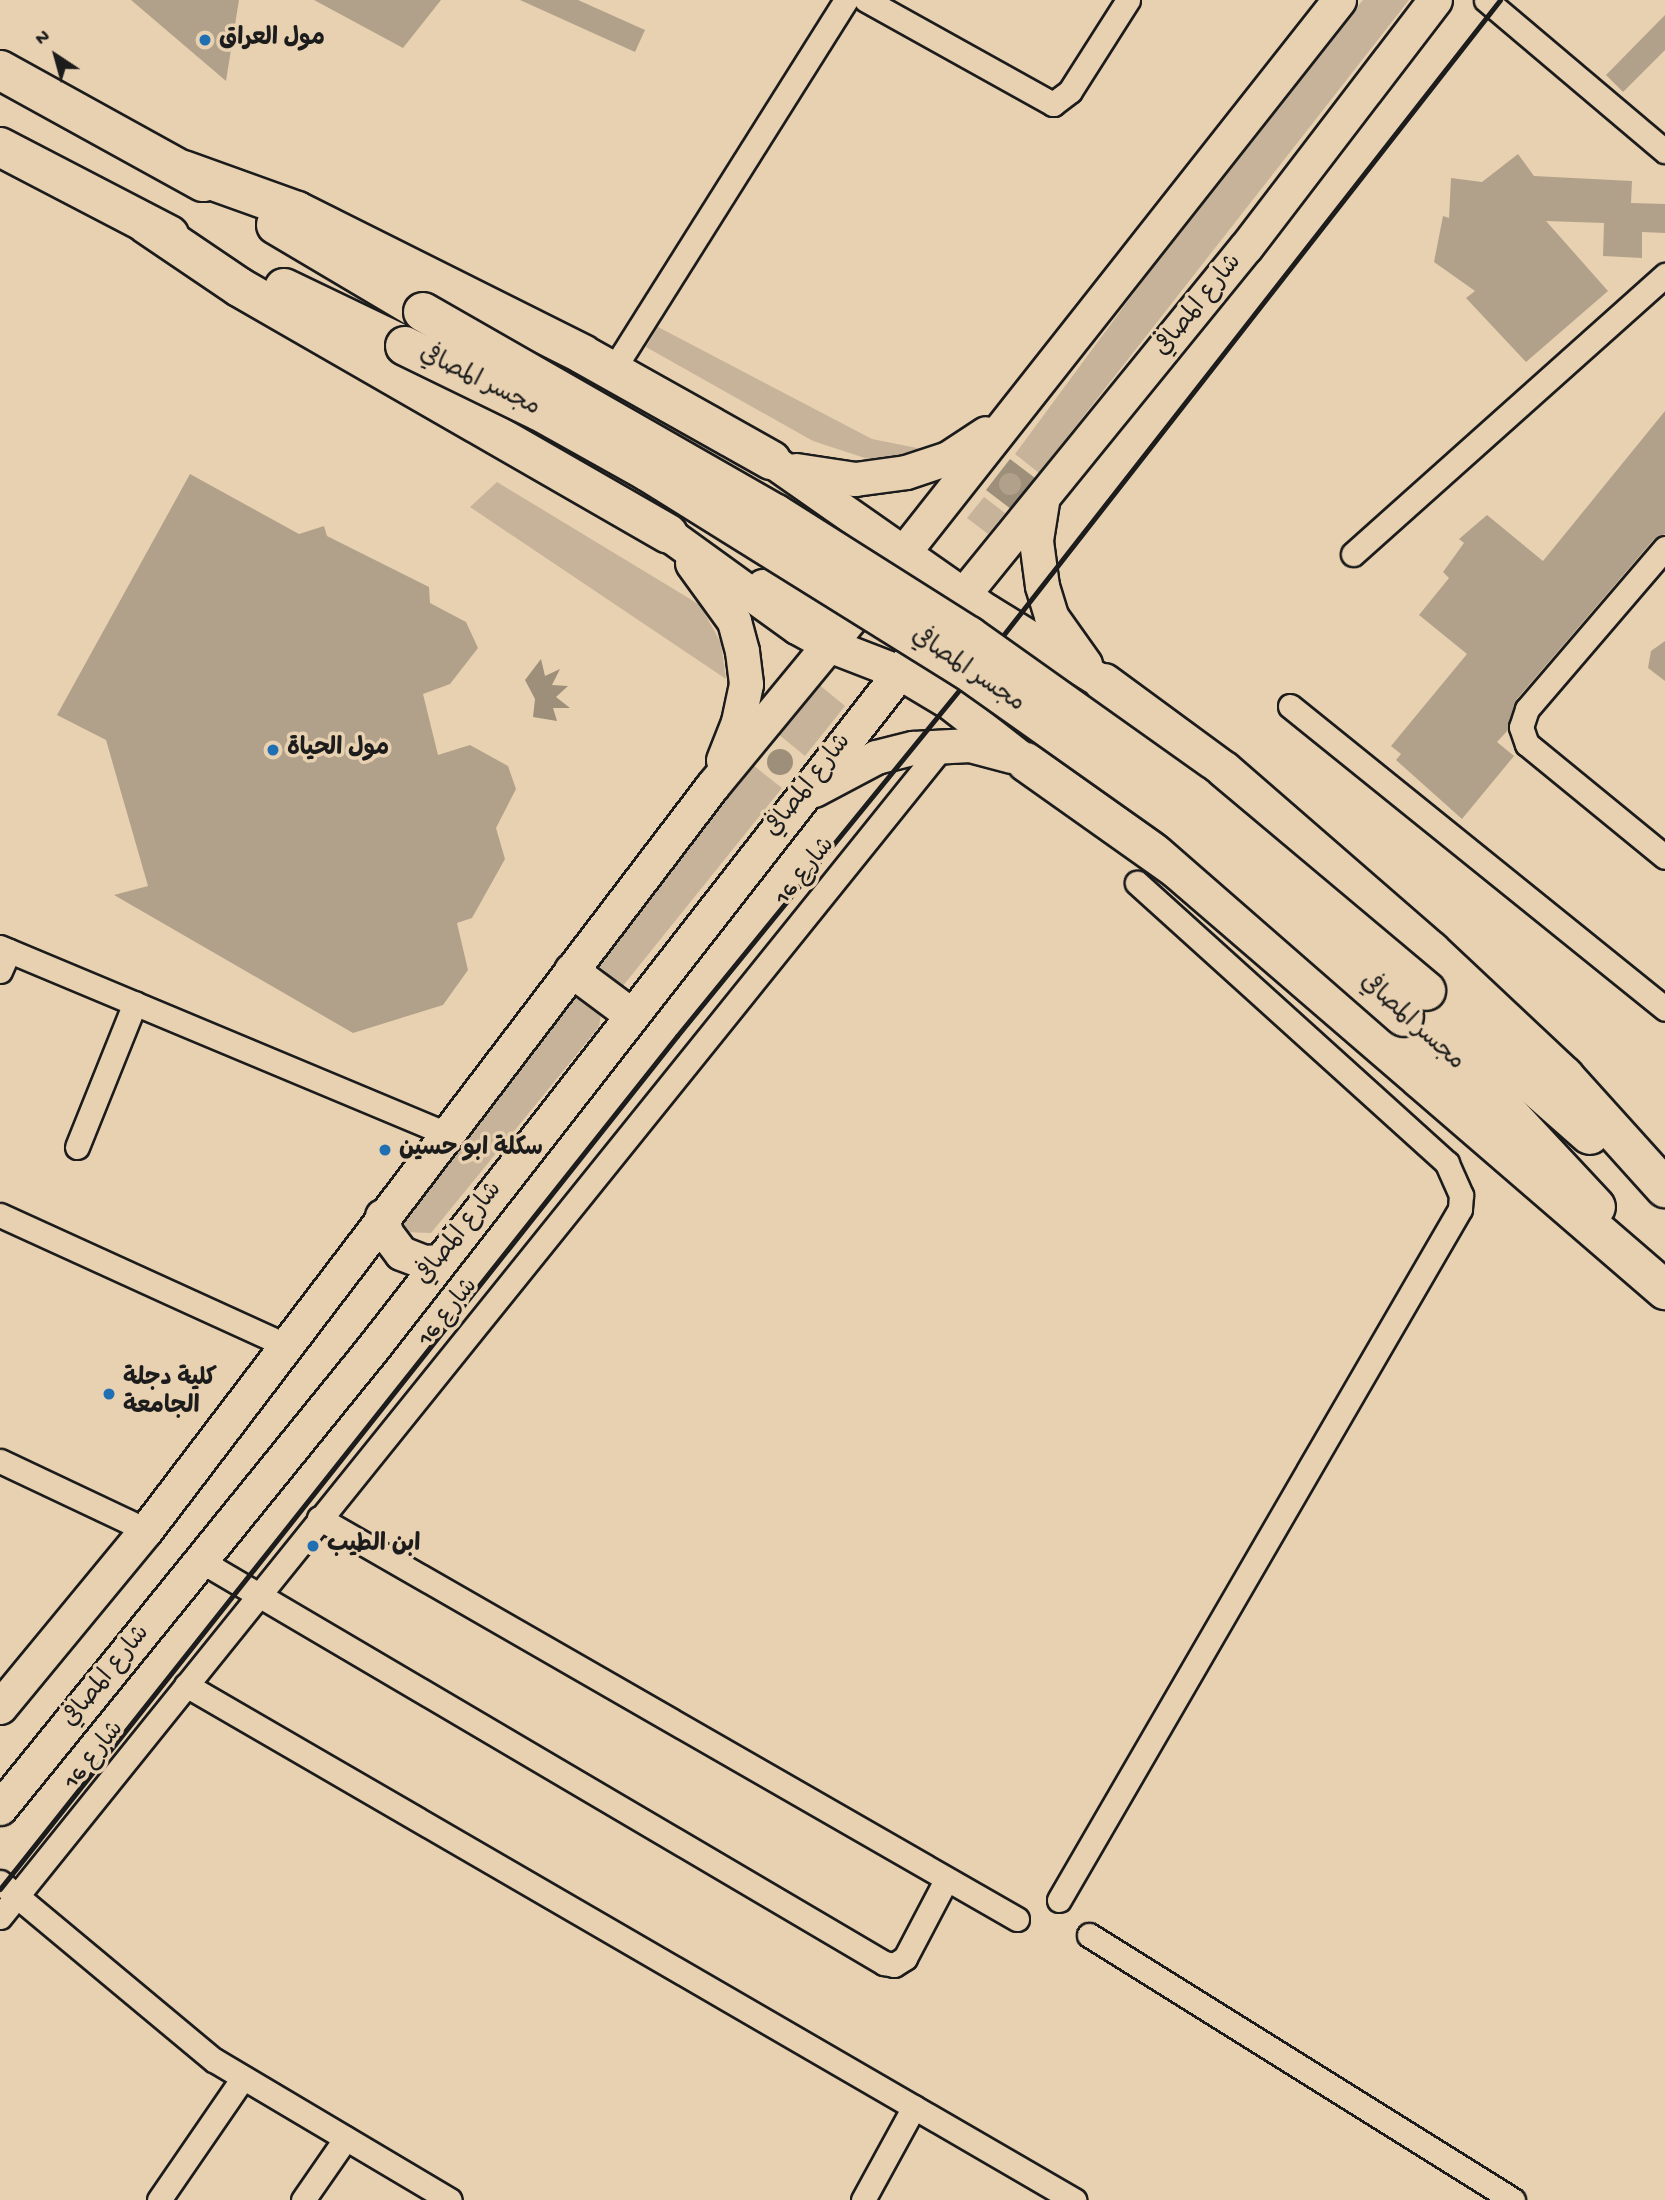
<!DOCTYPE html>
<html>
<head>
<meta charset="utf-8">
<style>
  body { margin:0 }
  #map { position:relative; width:1665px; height:2200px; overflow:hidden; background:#e8d1b1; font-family:"Gochi Hand","Playpen Sans Arabic",sans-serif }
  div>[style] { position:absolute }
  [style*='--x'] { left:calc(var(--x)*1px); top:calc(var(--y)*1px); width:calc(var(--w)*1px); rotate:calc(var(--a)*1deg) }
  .green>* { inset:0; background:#c7b399 }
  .water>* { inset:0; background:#9d8f7a }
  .round { border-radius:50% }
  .building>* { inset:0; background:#b2a18a }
  .roads { filter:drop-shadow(2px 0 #1c1c1c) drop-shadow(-2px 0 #1c1c1c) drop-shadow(0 2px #1c1c1c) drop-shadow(0 -2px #1c1c1c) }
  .street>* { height:23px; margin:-11.5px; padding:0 11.5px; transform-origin:11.5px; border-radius:11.5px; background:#e8d1b1 }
  .secondary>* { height:33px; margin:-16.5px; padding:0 16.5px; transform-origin:16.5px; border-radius:16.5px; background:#e8d1b1 }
  .highway>* { height:38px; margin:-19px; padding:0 19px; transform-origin:19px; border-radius:19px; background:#e8d1b1 }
  .rail>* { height:5px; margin:-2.5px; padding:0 2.5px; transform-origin:2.5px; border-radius:2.5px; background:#1c1c1c }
  .bridges { filter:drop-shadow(2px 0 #1c1c1c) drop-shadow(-2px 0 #1c1c1c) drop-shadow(0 2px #1c1c1c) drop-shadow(0 -2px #1c1c1c) }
  .highway-bridge>* { height:38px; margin:-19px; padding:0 19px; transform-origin:19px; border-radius:19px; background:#e8d1b1 }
  .dots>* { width:19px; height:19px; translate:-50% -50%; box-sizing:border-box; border:4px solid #e8d1b1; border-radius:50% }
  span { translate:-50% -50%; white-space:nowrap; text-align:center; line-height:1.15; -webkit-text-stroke:7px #e8d1b1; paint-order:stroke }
  .poi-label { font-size:24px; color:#1c1c1c; font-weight:700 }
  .left { translate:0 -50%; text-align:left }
  .street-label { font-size:24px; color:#1c1c1c }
  .north { position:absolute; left:21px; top:21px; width:70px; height:70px; -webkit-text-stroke:5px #e8d1b1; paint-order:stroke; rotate:324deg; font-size:19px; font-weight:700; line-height:28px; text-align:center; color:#1c1c1c }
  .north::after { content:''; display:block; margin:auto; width:24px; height:32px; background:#1c1c1c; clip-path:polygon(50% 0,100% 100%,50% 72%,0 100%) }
</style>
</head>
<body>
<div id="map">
  <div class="green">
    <div style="clip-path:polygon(1363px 0,1409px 0,1039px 473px,1015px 454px,1223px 172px)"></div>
    <div style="clip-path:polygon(658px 327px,872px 439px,922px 449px,874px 461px,813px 441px,646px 347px)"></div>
    <div style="clip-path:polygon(497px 482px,700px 605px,721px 643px,726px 679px,470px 507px)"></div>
    <div style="clip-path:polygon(984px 497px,1005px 513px,988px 534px,967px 518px)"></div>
    <div style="clip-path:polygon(817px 683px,845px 706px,805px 756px,777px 733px)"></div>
    <div style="clip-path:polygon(753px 765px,782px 788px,622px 987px,595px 962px)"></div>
    <div style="clip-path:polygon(583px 997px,601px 1014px,599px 1027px,431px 1233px,402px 1232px,396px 1222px,569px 1001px)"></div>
  </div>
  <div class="water">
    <div style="clip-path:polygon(1010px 459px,1035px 478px,1011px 509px,986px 490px)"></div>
    <div style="clip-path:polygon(541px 659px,545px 676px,560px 669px,552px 685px,568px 686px,556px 697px,570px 708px,553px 708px,557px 721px,533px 717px,535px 699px,525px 680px)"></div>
    <div class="round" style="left:767px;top:749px;width:26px;height:26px"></div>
  </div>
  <div class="building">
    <div style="clip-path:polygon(131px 0,239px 0,226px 81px)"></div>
    <div style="clip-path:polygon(314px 0,441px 0,403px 48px)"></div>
    <div style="clip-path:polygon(520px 0,578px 0,645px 30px,635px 52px)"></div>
    <div style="clip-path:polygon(1665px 15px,1665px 50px,1623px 92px,1606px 75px)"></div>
    <div style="clip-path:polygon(1518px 154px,1534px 176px,1632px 181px,1631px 203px,1665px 204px,1665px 233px,1642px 232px,1642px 258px,1603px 256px,1604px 223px,1546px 221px,1608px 291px,1526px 362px,1466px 298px,1475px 291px,1434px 262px,1443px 216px,1449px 218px,1451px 178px,1482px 182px)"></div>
    <div style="clip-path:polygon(1665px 411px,1665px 534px,1654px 539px,1516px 700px,1508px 730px,1497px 742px,1514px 756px,1462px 819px,1396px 760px,1401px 754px,1391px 746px,1467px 654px,1419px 615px,1449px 578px,1443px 572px,1464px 543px,1459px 539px,1487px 515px,1543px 561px)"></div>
    <div class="round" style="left:999px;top:473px;width:22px;height:22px"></div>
    <div style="clip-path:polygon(190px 474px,299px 534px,324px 526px,327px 536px,429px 587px,430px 603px,466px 622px,478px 648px,450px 684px,423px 694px,438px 755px,470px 745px,508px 766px,516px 789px,496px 828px,505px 859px,472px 918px,457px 923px,468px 970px,443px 1005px,353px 1033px,114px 895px,148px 886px,106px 740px,57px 715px)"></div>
    <div style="clip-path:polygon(1665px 641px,1665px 681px,1648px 668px,1651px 651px)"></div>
  </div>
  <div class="roads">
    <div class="street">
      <div style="--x:866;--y:0;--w:214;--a:29.1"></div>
      <div style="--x:1053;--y:104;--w:21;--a:-37"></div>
      <div style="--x:1070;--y:91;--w:108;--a:-57.5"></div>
      <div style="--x:1486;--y:0;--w:234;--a:40.2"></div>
      <div style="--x:613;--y:370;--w:437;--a:-57.8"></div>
      <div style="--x:1665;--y:548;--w:212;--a:130.6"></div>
      <div style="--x:1527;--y:709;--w:19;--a:108"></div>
      <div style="--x:1521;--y:727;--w:18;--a:71"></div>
      <div style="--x:1527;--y:744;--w:178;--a:39.3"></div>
      <div style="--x:1353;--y:554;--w:419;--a:-41.8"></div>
      <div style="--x:1290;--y:706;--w:482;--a:38.9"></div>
      <div style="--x:0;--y:947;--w:482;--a:22.7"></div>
      <div style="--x:0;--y:971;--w:22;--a:-66"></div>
      <div style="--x:77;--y:1147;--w:155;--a:-68.1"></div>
      <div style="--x:0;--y:1215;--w:311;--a:24.5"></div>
      <div style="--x:0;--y:1461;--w:161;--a:25.3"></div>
      <div style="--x:319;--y:1518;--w:805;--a:29.88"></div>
      <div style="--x:201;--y:1561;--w:793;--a:30.48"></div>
      <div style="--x:884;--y:1963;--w:10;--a:11"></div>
      <div style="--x:894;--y:1965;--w:13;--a:-32"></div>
      <div style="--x:905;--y:1958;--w:88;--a:-62.3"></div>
      <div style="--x:186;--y:1685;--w:1027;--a:30.11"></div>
      <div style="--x:0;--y:1882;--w:278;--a:39.8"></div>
      <div style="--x:214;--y:2060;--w:274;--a:30.7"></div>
      <div style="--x:1059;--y:1900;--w:799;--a:-59.87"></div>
      <div style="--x:1460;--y:1209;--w:14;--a:-86"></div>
      <div style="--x:1461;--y:1195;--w:35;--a:-114"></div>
      <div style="--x:1447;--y:1163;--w:418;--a:-137.9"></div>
      <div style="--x:0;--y:1917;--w:1503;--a:-51.16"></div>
      <div style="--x:1089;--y:1935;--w:500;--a:32.01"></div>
      <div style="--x:159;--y:2200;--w:148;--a:-55.5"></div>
      <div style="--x:303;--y:2200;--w:75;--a:-55.3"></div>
      <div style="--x:863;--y:2200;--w:106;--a:-61.3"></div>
    </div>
    <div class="secondary">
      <div style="--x:771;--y:460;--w:264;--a:35"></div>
      <div style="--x:987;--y:611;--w:137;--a:31.6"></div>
      <div style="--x:796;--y:470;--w:60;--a:8.7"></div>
      <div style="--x:855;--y:479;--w:51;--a:-7.8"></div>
      <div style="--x:906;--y:472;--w:44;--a:-18.4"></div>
      <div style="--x:948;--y:458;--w:45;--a:-33.3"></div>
      <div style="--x:1042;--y:502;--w:39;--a:99"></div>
      <div style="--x:1036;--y:541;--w:45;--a:82.4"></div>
      <div style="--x:1042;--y:586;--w:31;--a:73"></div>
      <div style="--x:1051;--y:616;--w:59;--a:54.7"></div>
      <div style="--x:668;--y:534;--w:159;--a:35.8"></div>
      <div style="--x:797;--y:627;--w:37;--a:29"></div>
      <div style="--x:829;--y:645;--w:75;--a:21.1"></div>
      <div style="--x:899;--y:672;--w:58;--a:31"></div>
      <div style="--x:949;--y:702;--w:98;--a:37.9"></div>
      <div style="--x:692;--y:563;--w:72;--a:54.1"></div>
      <div style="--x:734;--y:621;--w:31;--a:75"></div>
      <div style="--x:742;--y:651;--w:33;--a:83"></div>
      <div style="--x:746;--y:684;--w:39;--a:102"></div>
      <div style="--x:738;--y:722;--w:41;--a:111.5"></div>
      <div style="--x:892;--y:567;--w:722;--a:-51.75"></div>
      <div style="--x:763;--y:586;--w:57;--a:21.6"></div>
      <div style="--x:816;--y:607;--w:38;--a:12"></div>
      <div style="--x:954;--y:606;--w:463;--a:-50.9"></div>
      <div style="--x:1246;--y:247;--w:311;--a:-52.6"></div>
      <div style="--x:814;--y:790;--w:70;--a:-28"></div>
      <div style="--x:876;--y:757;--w:38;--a:-14"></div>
      <div style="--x:913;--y:748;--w:57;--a:-3"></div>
      <div style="--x:970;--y:745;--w:42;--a:15"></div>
      <div style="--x:571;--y:970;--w:74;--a:36.7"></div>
      <div style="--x:382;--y:1216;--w:17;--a:77"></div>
      <div style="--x:386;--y:1233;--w:25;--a:53"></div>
      <div style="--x:401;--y:1253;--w:26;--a:21"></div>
      <div style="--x:425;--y:1262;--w:14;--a:-4"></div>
      <div style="--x:0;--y:1707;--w:229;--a:-50.5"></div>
      <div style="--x:146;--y:1530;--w:936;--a:-52.73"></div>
      <div style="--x:713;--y:785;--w:220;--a:-50.5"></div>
      <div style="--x:0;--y:1808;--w:591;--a:-50.98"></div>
      <div style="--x:372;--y:1349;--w:881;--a:-52.05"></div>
    </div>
    <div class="highway">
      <div style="--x:0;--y:70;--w:232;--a:28.9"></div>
      <div style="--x:0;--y:147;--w:191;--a:27.5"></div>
      <div style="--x:183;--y:170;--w:121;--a:19.8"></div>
      <div style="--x:297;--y:211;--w:319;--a:26.6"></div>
      <div style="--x:582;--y:354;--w:217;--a:29.3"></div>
      <div style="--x:146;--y:224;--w:112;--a:34.1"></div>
      <div style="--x:239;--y:287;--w:495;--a:29.9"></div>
      <div style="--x:276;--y:225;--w:171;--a:30.6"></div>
      <div style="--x:284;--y:288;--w:134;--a:25.6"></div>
      <div style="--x:1104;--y:683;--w:149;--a:36.3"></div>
      <div style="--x:1224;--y:771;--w:274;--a:41"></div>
      <div style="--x:1431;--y:951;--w:183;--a:43.2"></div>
      <div style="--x:1564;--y:1076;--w:151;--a:48"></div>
      <div style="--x:1026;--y:762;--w:185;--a:35.3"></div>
      <div style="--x:1177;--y:869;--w:645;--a:40.78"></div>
      <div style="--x:1426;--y:991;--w:218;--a:41.3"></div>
      <div style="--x:1404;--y:1017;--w:125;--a:42.1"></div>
      <div style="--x:1497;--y:1101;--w:145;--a:47"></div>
    </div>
  </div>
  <div class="rail">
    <div style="--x:1001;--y:638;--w:810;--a:-51.97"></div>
    <div style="--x:0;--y:1889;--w:1089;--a:-51.56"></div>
    <div style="--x:677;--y:1036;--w:451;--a:-50.8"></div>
  </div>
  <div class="bridges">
    <div class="highway-bridge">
      <div style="--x:423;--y:312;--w:407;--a:29.8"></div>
      <div style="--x:776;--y:514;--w:228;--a:32.3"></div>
      <div style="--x:969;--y:636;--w:276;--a:35.4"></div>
      <div style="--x:1194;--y:796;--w:303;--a:40"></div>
      <div style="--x:405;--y:346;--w:149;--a:25.9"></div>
      <div style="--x:539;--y:411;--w:125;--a:29.2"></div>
      <div style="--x:648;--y:472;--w:373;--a:31.9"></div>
      <div style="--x:965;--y:669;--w:260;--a:35.3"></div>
      <div style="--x:1177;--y:819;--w:301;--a:41.1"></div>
    </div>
  </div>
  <div class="dots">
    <div style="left:205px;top:40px;background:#1f6fb2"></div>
    <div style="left:273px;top:750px;background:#1f6fb2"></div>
    <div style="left:385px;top:1150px;background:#1f6fb2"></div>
    <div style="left:109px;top:1394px;background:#1f6fb2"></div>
    <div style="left:313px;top:1546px;background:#1f6fb2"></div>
  </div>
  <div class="poi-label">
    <span class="left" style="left:219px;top:40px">مول العراق</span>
    <span class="left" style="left:287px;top:750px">مول الحياة</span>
    <span class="left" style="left:399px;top:1150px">سكلة ابو حسين</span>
    <span class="left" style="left:123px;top:1394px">كلية دجلة<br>الجامعة</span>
    <span class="left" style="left:327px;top:1546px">ابن الطيب</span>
  </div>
  <div class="street-label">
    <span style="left:1199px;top:306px;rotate:-51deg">شارع المصافي</span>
    <span style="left:479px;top:382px;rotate:26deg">مجسر المصافي</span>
    <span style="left:967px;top:671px;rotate:34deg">مجسر المصافي</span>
    <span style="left:809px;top:786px;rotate:-52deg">شارع المصافي</span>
    <span style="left:806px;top:872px;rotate:-51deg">شارع 16</span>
    <span style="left:1411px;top:1023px;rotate:42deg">مجسر المصافي</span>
    <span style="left:460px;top:1234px;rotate:-52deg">شارع المصافي</span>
    <span style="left:449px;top:1313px;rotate:-51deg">شارع 16</span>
    <span style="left:107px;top:1677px;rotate:-51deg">شارع المصافي</span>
    <span style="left:95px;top:1756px;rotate:-51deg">شارع 16</span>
  </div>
  <div class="north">N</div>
</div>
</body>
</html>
